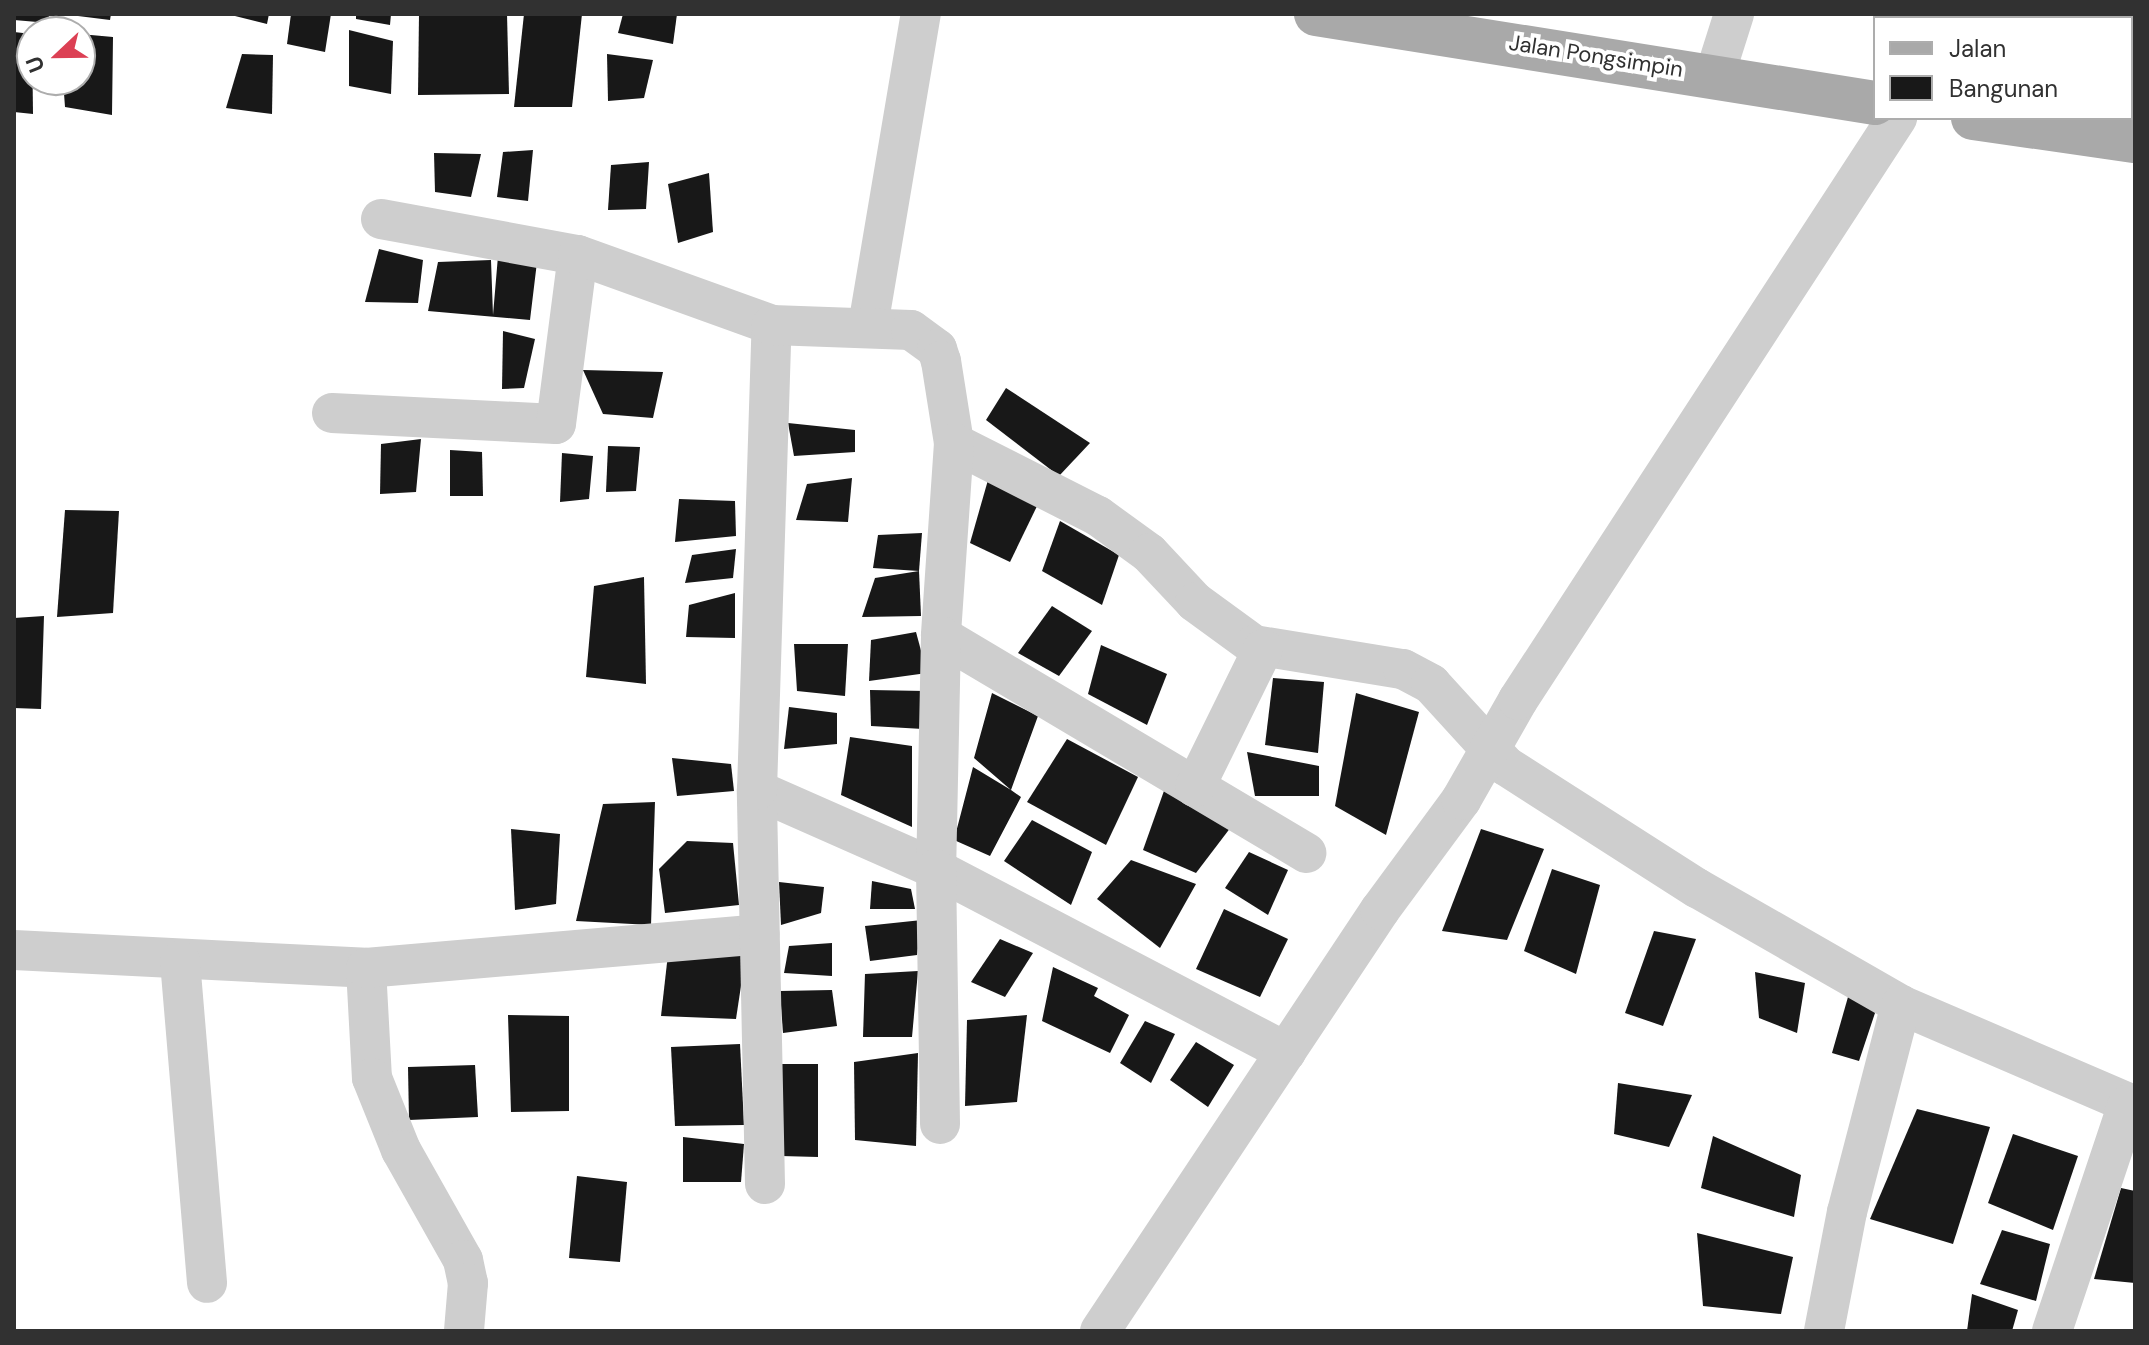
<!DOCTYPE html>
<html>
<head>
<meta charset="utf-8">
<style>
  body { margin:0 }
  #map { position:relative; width:2149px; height:1345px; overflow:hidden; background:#fff; font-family:"DM Sans",sans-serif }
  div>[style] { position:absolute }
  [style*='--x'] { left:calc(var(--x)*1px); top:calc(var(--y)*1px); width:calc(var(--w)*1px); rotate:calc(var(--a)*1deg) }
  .building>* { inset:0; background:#181818 }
  .minor>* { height:40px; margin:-20px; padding:0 20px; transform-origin:20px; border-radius:20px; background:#cecece }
  .primary>* { height:44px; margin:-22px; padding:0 22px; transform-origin:22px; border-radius:22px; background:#a9a9a9 }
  span { translate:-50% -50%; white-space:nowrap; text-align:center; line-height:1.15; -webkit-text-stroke:8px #fff; paint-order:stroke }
  .street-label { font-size:22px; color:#313131 }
  .frame { position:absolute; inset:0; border:16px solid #313131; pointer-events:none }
  .legend { position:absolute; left:1873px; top:16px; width:260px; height:104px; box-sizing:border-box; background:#fff; border:2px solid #adadad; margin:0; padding:10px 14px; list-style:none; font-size:24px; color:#313131 }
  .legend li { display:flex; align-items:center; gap:16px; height:40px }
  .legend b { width:40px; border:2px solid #adadad }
  .north { position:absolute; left:16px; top:16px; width:80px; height:80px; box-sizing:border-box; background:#fff; border:2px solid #adadad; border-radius:50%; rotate:248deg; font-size:22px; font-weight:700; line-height:32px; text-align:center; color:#313131 }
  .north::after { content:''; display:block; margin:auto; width:28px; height:36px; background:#dc4054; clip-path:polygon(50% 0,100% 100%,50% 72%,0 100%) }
</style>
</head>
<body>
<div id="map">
  <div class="building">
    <div style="clip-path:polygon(14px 14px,49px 14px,49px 23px,14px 20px)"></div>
    <div style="clip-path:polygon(62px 14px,111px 14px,110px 20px)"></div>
    <div style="clip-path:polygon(227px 14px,269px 14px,267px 24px)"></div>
    <div style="clip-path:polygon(291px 14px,331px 14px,325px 52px,287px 44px)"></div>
    <div style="clip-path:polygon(356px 14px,391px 14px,390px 25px,356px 19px)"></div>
    <div style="clip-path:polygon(419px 14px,507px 14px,509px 94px,418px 95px)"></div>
    <div style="clip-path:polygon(524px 14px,582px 14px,572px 107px,514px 107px)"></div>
    <div style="clip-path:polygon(623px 14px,677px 14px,673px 44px,618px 33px)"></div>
    <div style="clip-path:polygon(2050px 14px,2112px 14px,2049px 18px)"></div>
    <div style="clip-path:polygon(2131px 14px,2135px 14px,2135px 55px,2131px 54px)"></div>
    <div style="clip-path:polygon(349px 30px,393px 41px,391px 94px,349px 86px)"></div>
    <div style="clip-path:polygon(14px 32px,32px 34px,33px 114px,14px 112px)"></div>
    <div style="clip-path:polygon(80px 34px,113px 37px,112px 115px,65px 107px,63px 80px,80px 80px)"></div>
    <div style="clip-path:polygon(242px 54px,273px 55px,272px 114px,226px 108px)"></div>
    <div style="clip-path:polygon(607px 54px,653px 60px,644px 98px,608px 101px)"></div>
    <div style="clip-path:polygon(533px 150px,528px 201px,497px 197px,503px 152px)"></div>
    <div style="clip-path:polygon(434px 153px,481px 154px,471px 197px,435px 192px)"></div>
    <div style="clip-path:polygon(649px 162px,646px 209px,608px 210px,611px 165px)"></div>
    <div style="clip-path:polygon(709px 173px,713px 232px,678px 243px,668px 184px)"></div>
    <div style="clip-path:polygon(379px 249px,423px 260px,418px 303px,365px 302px)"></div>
    <div style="clip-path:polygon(498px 256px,537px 262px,530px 320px,428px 311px,438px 262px,491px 260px,493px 315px)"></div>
    <div style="clip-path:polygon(503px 331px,535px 339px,524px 388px,502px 389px)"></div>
    <div style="clip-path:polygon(583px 370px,663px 372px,653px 418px,603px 414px)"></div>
    <div style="clip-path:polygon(1006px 388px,1090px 443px,1059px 476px,986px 420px)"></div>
    <div style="clip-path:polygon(788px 423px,855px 430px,855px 452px,794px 456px)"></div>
    <div style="clip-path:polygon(421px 439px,416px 492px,380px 494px,381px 444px)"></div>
    <div style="clip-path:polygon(608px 446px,640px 447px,636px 491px,606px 492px)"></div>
    <div style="clip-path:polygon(450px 450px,482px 452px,483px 496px,450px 496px)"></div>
    <div style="clip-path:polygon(562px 453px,593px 456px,589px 499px,560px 502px)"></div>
    <div style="clip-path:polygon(852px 478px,848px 522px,796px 520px,807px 484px)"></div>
    <div style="clip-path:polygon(988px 480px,1039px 502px,1010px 562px,970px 543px)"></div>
    <div style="clip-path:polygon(679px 499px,735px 501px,736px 536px,675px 542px)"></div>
    <div style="clip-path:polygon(65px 510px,119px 511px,113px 613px,57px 617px)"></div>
    <div style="clip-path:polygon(1060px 521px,1119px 555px,1102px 605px,1042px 571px)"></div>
    <div style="clip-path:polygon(922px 533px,919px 571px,873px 568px,878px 535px)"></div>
    <div style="clip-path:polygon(736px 549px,733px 578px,685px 583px,692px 555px)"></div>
    <div style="clip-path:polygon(919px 571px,921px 616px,862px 617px,875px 578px)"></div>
    <div style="clip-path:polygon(644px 577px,646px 684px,586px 677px,594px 586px)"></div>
    <div style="clip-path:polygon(735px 593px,735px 638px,686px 637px,689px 605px)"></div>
    <div style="clip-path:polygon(1052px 606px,1092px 631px,1059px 676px,1018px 653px)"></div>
    <div style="clip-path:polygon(44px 616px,41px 709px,14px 708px,14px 618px)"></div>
    <div style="clip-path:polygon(916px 632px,927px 673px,869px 681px,871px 640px)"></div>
    <div style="clip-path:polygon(794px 644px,848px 644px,845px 696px,797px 691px)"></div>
    <div style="clip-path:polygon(1101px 645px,1167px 674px,1147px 725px,1088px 694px)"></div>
    <div style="clip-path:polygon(1273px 678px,1324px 682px,1318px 753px,1265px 745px)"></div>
    <div style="clip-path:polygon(870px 690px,925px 691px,923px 729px,871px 726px)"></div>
    <div style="clip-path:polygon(992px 693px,1038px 716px,1011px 790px,1021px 797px,990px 856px,954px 840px,973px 767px,1011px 790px,974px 758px)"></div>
    <div style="clip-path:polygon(1356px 693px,1419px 712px,1386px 835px,1335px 806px)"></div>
    <div style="clip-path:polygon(789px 707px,837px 713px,837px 744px,784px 749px)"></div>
    <div style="clip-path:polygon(850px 737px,912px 746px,912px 827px,841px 795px)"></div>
    <div style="clip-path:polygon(1067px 739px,1138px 777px,1106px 845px,1027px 802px)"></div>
    <div style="clip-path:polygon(1247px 752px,1319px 766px,1319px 796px,1255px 796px)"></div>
    <div style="clip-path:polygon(672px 758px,731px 764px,734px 791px,677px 796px)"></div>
    <div style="clip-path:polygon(1165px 788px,1231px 827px,1196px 873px,1143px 850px)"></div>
    <div style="clip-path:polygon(655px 802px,651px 925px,576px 921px,603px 804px)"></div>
    <div style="clip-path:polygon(1032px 820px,1092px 852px,1071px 905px,1004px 861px)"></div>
    <div style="clip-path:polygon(511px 829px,560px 834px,556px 904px,515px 910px)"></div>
    <div style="clip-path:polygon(1481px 829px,1544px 849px,1507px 940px,1442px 931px)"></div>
    <div style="clip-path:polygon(687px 841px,733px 843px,739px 905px,665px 913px,659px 869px)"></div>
    <div style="clip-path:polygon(1249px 852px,1288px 870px,1268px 915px,1225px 888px)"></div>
    <div style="clip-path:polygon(1131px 860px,1196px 884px,1160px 948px,1097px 899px)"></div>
    <div style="clip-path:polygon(1552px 869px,1600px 885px,1576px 974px,1524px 951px)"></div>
    <div style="clip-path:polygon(872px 881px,911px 889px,915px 909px,870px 909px)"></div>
    <div style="clip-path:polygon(779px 882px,824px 887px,821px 913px,781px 925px)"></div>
    <div style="clip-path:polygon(1224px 909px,1288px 939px,1260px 997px,1196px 969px)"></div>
    <div style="clip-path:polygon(922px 920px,917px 955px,870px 961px,865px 926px)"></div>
    <div style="clip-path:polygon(1654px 931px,1696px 939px,1663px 1026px,1625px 1013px)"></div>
    <div style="clip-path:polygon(1000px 939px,1033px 953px,1005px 997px,971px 982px)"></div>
    <div style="clip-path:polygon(832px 943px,832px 976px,784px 973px,789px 946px)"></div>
    <div style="clip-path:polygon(747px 946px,736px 1019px,661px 1016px,668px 954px)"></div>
    <div style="clip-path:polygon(1053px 967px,1098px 988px,1094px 996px,1129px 1015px,1110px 1053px,1042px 1021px)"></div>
    <div style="clip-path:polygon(918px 971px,912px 1037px,863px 1037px,865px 974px)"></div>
    <div style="clip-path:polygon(1755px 972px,1805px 983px,1797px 1033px,1759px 1018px)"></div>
    <div style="clip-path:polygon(832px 990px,837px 1026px,783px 1033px,780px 991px)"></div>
    <div style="clip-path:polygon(1850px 990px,1879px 1001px,1859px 1061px,1832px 1053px)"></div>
    <div style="clip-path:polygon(508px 1015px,569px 1016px,569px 1111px,511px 1112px)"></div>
    <div style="clip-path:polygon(1027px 1015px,1017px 1102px,965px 1106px,967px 1020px)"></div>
    <div style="clip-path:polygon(1145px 1021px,1175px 1034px,1151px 1083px,1120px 1063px)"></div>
    <div style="clip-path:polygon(1196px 1042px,1234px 1065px,1208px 1107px,1170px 1080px)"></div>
    <div style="clip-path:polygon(740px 1044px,744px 1125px,675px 1126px,671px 1047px)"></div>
    <div style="clip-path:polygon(918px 1053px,916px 1146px,855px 1140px,854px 1062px)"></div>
    <div style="clip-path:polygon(779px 1064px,818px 1064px,818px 1157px,781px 1156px)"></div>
    <div style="clip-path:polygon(475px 1065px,478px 1117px,409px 1120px,408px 1067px)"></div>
    <div style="clip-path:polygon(1618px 1083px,1692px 1095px,1669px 1147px,1614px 1134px)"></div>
    <div style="clip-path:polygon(1917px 1109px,1990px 1127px,1953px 1244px,1870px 1219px)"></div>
    <div style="clip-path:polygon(2013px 1134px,2078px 1156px,2053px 1230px,1988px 1203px)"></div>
    <div style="clip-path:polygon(1713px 1136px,1801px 1175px,1794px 1217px,1701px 1188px)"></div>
    <div style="clip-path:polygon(683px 1137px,744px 1144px,741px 1182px,683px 1182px)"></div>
    <div style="clip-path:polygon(577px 1176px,627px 1182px,620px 1262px,569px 1258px)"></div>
    <div style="clip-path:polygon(2121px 1188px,2135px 1191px,2135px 1283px,2094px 1279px)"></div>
    <div style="clip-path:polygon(2002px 1230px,2050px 1244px,2036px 1301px,1980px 1284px)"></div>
    <div style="clip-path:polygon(1697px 1233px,1793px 1257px,1781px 1314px,1703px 1306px)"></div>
    <div style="clip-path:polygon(1972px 1294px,2018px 1310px,2012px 1331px,1967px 1331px)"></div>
  </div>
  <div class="minor">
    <div style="--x:1715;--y:74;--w:63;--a:-72.4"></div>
    <div style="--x:381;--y:219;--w:200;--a:10.4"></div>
    <div style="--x:868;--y:326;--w:316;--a:-80.4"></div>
    <div style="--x:332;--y:413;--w:224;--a:2.8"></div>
    <div style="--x:556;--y:424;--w:170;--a:-82.6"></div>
    <div style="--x:578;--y:255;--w:206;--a:19.8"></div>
    <div style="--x:954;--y:443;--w:161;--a:26.9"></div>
    <div style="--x:1098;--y:516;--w:63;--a:36"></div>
    <div style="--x:1149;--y:553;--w:67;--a:46.8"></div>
    <div style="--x:1195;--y:602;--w:73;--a:36.1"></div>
    <div style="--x:1254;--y:645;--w:151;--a:9.2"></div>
    <div style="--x:1403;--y:669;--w:32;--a:28"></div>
    <div style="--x:1431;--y:684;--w:111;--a:47.6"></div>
    <div style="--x:1506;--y:766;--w:227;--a:32.6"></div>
    <div style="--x:1697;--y:888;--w:235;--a:29.8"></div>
    <div style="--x:1901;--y:1005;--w:255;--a:23.3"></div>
    <div style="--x:941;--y:636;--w:425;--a:30.7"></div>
    <div style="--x:1195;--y:787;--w:154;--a:-63.8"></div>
    <div style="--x:757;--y:790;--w:196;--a:23.8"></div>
    <div style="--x:936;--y:869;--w:395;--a:27.6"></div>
    <div style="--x:14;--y:950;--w:352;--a:2.9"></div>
    <div style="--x:366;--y:968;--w:110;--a:86.9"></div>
    <div style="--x:372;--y:1078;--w:78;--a:68.1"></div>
    <div style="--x:401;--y:1150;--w:126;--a:60.6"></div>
    <div style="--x:463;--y:1260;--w:24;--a:78"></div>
    <div style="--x:468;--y:1283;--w:48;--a:94.8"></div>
    <div style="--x:180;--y:961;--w:323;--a:85.2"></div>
    <div style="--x:366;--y:968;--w:395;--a:-4.9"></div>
    <div style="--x:765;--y:1184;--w:394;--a:-91.2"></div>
    <div style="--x:757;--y:790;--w:465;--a:-88.2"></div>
    <div style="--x:772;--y:325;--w:139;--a:2.1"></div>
    <div style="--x:911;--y:330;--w:32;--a:36"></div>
    <div style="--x:937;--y:349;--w:13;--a:72"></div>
    <div style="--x:941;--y:361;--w:83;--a:81"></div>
    <div style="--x:954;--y:443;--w:193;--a:93.9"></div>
    <div style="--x:941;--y:636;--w:233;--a:91.2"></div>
    <div style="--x:936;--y:869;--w:255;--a:89.1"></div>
    <div style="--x:1100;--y:1331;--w:506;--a:-56.37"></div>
    <div style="--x:1380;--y:910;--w:137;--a:-53.6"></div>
    <div style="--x:1461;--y:800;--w:115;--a:-60.3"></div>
    <div style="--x:1518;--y:700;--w:695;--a:-56.93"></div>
    <div style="--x:1824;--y:1331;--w:121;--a:-79.1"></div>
    <div style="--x:1847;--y:1212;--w:214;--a:-75.4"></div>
    <div style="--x:2052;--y:1331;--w:239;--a:-71.5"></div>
  </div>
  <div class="primary">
    <div style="--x:1316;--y:14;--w:566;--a:9.05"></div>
    <div style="--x:1973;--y:118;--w:164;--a:8.1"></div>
  </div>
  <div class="street-label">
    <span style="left:1596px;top:56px;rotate:9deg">Jalan Pongsimpin</span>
  </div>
  <div class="frame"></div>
  <ul class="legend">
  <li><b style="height:10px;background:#a9a9a9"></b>Jalan</li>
  <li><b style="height:22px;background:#181818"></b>Bangunan</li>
  </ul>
  <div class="north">U</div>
</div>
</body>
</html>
